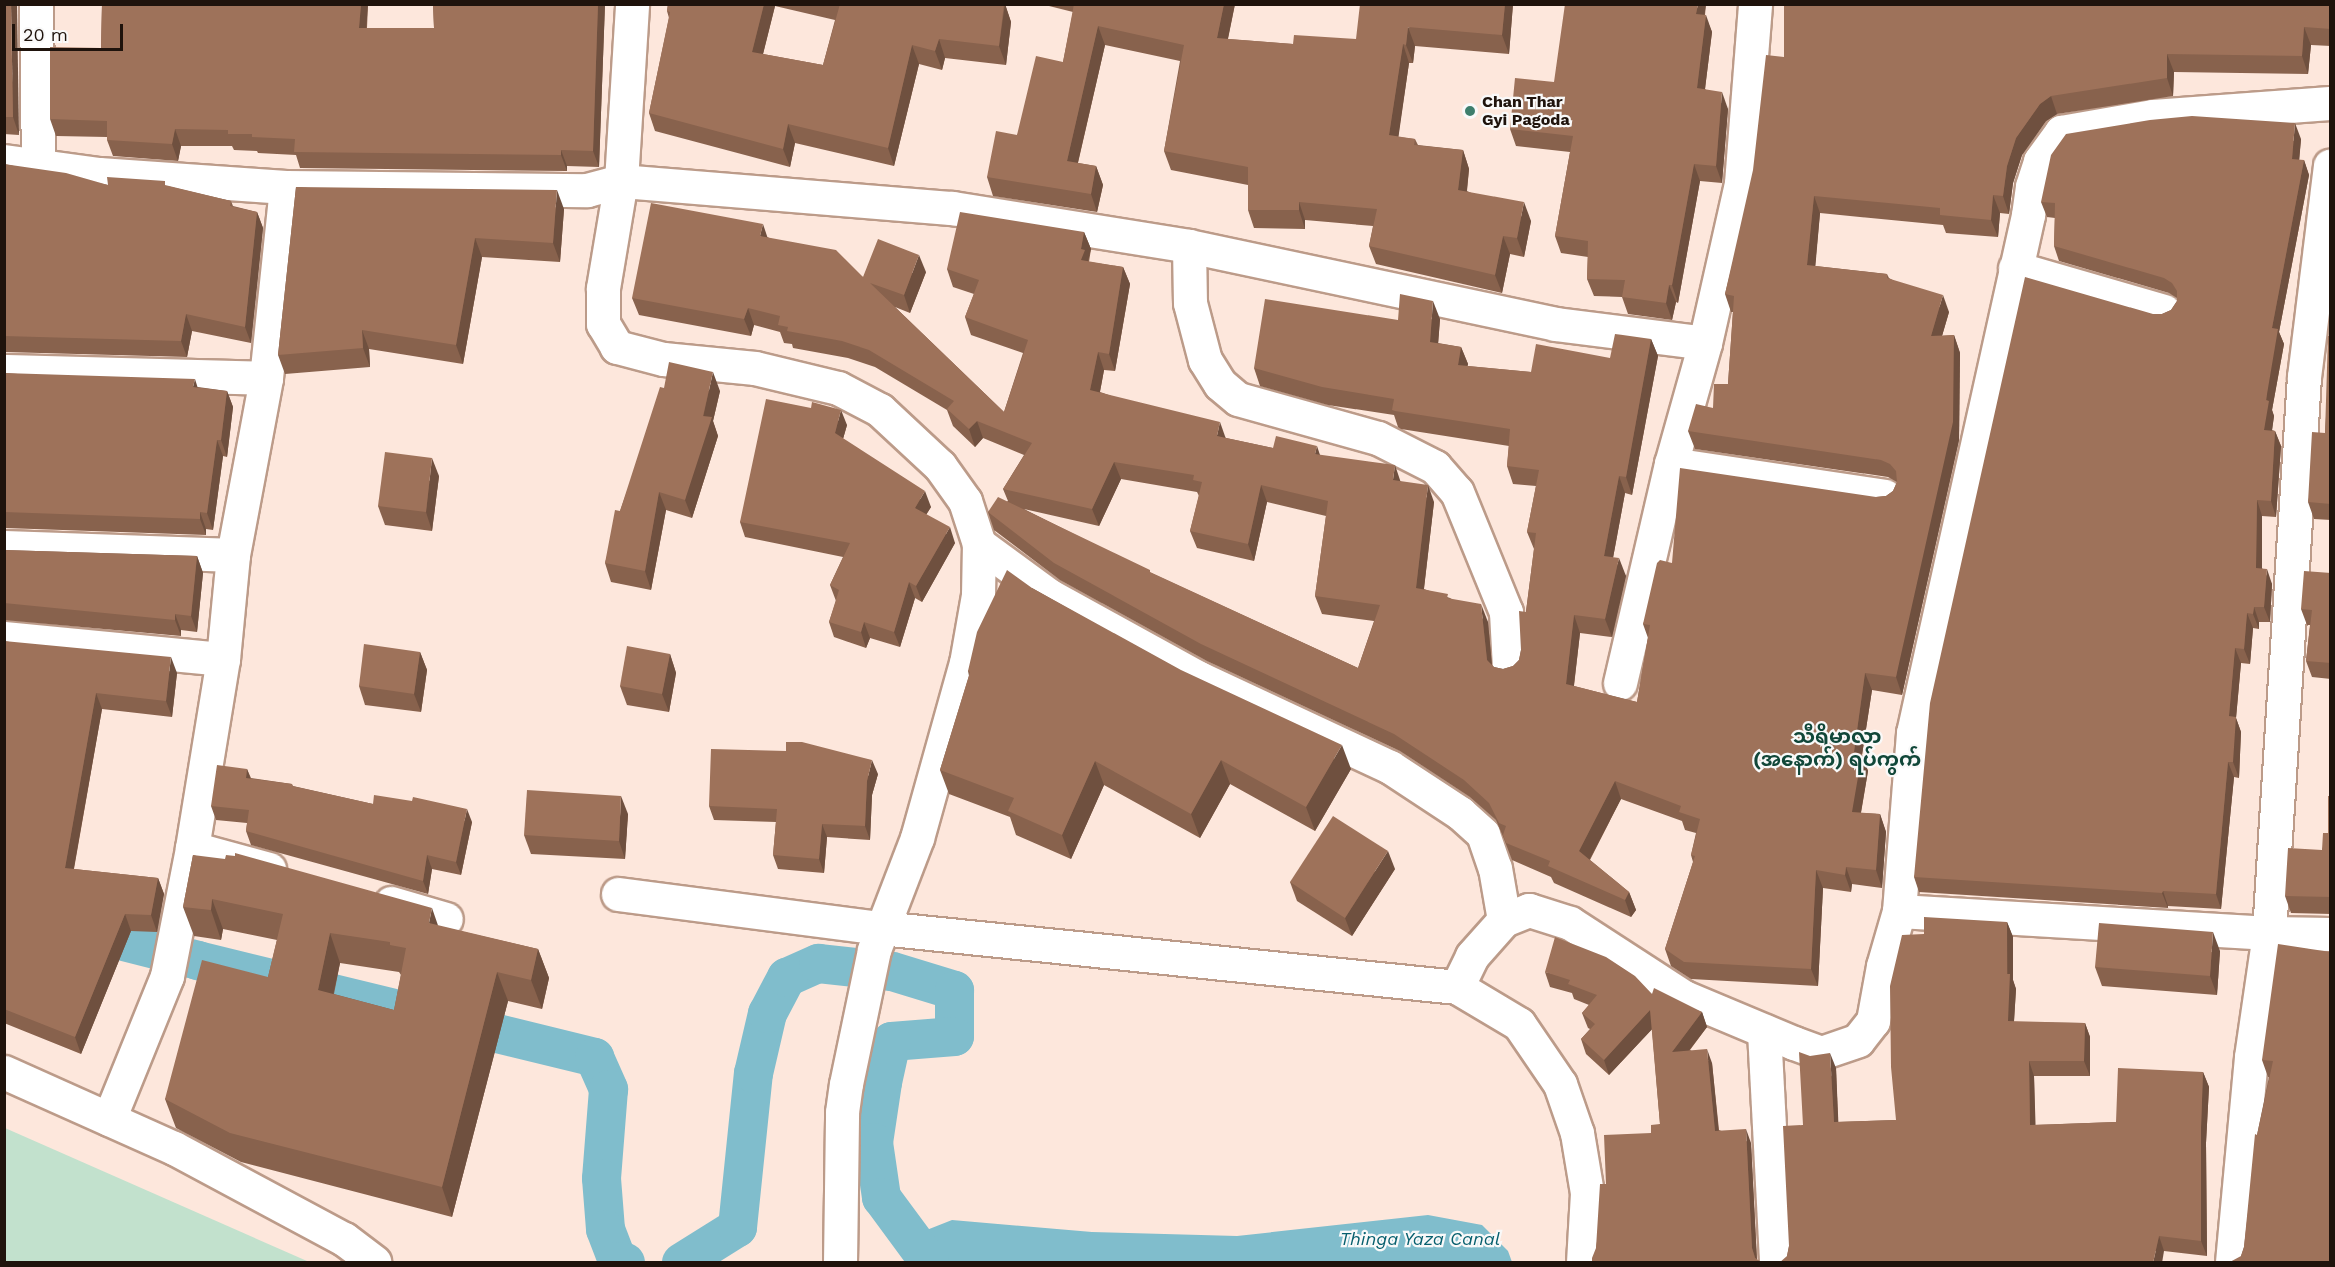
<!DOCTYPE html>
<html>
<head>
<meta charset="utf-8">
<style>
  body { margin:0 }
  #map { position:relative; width:2335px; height:1267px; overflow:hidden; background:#fde7dc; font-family:"Work Sans","Noto Sans Myanmar",sans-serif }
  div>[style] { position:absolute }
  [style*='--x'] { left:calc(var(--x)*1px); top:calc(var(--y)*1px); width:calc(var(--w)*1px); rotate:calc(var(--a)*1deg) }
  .green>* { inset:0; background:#c2e1cd }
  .water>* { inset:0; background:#80bdcc }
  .canal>* { height:39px; margin:-19.5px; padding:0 19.5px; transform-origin:19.5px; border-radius:19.5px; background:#80bdcc }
  .roads { filter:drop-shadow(2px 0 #bc9b89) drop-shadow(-2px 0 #bc9b89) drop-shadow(0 2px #bc9b89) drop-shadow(0 -2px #bc9b89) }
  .street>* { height:33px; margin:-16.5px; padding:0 16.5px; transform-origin:16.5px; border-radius:16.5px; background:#fff }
  .wall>* { inset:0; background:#88624d }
  .shaded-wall>* { inset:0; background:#6f503f }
  .building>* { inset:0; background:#9e725a }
  .dots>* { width:16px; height:16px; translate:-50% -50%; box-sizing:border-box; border:3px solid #f9f9f9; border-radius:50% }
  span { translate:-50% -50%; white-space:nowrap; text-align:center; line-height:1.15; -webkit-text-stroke:4.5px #f9f9f9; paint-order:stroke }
  .poi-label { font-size:16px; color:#1f130c; font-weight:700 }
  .left { translate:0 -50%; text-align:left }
  .water-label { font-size:18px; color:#075f6e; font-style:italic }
  .quarter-label { font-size:20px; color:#114739; font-weight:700 }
  .frame { position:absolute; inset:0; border:6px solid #1f130c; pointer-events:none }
  .scale { position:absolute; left:12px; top:24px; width:111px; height:27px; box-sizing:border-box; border:3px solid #1f130c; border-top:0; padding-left:8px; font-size:18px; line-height:21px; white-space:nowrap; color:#1f130c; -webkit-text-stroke:4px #f9f9f9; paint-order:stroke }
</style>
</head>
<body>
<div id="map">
  <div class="green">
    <div style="clip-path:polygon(5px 1128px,307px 1261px,307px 1262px,5px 1262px)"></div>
  </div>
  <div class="water">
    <div style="clip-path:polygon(1428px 1215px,1482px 1225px,1508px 1251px,1512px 1262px,907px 1262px,914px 1235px,952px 1220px,1092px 1232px,1237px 1236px)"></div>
  </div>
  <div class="canal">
    <div style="--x:4;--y:908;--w:22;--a:21"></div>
    <div style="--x:25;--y:916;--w:178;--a:14.3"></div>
    <div style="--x:197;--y:960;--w:409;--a:13.7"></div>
    <div style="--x:594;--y:1057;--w:35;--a:66"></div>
    <div style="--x:608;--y:1089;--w:89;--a:94.5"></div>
    <div style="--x:601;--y:1178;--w:51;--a:85.5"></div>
    <div style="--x:605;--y:1229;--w:34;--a:69"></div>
    <div style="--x:617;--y:1261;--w:8;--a:7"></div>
    <div style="--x:681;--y:1262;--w:66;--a:-32"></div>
    <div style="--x:737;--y:1227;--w:155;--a:-84.1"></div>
    <div style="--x:753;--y:1073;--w:62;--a:-76.9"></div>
    <div style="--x:767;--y:1013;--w:41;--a:-62.2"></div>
    <div style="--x:786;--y:977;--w:35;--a:-24"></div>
    <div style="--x:818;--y:963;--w:74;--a:6.2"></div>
    <div style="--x:892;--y:971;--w:65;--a:17"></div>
    <div style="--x:954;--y:990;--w:46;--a:90"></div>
    <div style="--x:954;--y:1036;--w:63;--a:175.5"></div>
    <div style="--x:891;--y:1041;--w:42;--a:102.4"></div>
    <div style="--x:882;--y:1082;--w:61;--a:98.5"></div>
    <div style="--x:873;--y:1142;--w:56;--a:81.7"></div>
    <div style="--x:881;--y:1197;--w:81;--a:53.6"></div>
  </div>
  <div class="roads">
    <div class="street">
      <div style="--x:36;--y:4;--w:163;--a:89.3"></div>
      <div style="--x:4;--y:161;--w:96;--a:7.8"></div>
      <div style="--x:99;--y:174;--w:187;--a:4"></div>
      <div style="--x:286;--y:187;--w:301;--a:0.6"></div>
      <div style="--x:587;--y:190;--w:35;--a:-15"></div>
      <div style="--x:621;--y:181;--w:177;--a:-86.4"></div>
      <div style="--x:1189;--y:246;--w:57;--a:89"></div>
      <div style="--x:1190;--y:303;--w:59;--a:75.3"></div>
      <div style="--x:1205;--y:360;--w:28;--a:58"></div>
      <div style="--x:1220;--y:384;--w:23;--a:40"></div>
      <div style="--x:1238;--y:399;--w:145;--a:15.6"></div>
      <div style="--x:1378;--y:438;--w:64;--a:27"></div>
      <div style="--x:1435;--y:467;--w:33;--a:49"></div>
      <div style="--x:1457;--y:492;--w:130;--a:67.8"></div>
      <div style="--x:1506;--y:612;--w:56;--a:86.9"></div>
      <div style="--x:2015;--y:268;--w:155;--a:16.1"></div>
      <div style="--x:4;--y:371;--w:262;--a:1.5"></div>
      <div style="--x:1671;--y:464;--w:216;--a:8.5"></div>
      <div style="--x:979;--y:544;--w:88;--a:36.2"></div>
      <div style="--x:1050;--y:596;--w:170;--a:28.8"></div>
      <div style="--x:1199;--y:678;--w:211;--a:25"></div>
      <div style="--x:1390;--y:767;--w:84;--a:33.3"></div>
      <div style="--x:1460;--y:813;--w:31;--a:42"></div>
      <div style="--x:1483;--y:834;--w:36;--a:71"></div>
      <div style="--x:1495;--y:868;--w:53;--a:80.2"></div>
      <div style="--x:4;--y:547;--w:229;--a:2"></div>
      <div style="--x:4;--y:638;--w:220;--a:5.5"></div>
      <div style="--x:1620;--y:683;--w:225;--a:-76.9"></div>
      <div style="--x:1671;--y:464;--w:126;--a:-74.3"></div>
      <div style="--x:1705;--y:343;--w:164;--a:-77.3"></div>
      <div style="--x:1741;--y:183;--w:180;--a:-85.5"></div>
      <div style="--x:192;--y:848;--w:80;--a:15.3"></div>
      <div style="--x:618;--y:894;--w:265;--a:7.4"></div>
      <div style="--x:881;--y:928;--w:579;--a:5.85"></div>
      <div style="--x:1457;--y:987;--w:72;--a:30.8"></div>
      <div style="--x:1519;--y:1024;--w:73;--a:55.7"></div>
      <div style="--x:1560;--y:1084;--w:52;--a:70.9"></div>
      <div style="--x:1577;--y:1133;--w:61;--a:80.5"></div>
      <div style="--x:1587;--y:1193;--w:69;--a:93.3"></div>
      <div style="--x:391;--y:903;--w:57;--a:16.2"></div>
      <div style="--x:1899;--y:911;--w:371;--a:3.4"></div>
      <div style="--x:2269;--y:933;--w:61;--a:0.9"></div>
      <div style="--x:1457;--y:987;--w:34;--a:-64"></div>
      <div style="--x:1472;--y:956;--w:48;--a:-48.4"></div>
      <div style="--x:1504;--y:920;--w:27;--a:-22"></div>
      <div style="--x:1529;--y:910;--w:43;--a:17.6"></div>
      <div style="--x:1570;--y:923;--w:136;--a:33"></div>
      <div style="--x:1684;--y:997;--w:119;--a:22.7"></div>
      <div style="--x:1794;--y:1043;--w:29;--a:20"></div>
      <div style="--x:1821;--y:1053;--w:39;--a:-19"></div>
      <div style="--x:1858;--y:1040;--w:24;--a:-52"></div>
      <div style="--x:1873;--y:1021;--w:56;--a:-79.7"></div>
      <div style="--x:1883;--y:966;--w:57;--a:-73.8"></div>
      <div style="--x:1899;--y:911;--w:179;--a:-85.5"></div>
      <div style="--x:1913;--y:733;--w:531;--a:-77.48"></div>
      <div style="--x:2028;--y:215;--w:29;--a:-82"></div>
      <div style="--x:2032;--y:186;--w:26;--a:-72"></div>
      <div style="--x:2040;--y:161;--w:36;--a:-54"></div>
      <div style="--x:2061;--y:132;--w:93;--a:-9.9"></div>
      <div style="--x:2153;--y:116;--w:177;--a:-4.2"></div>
      <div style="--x:1764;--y:1031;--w:231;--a:87"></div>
      <div style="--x:4;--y:1072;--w:186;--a:24.1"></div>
      <div style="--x:174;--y:1148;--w:193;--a:28.2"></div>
      <div style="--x:344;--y:1239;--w:38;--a:37"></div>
      <div style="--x:109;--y:1119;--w:154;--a:-67.9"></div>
      <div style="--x:167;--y:976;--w:130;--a:-78.9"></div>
      <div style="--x:192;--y:848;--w:192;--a:-80.7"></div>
      <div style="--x:223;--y:659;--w:104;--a:-84.5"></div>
      <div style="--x:233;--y:555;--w:180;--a:-79.4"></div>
      <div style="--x:266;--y:378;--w:192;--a:-84"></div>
      <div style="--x:840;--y:1262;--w:150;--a:-89.2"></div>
      <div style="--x:842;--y:1112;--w:28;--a:-82"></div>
      <div style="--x:846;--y:1084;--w:137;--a:-78.2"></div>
      <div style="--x:874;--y:950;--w:120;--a:-69"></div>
      <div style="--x:917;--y:838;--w:182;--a:-74.4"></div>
      <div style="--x:966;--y:663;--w:69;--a:-80"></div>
      <div style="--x:978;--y:595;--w:51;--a:-88.9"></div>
      <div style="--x:979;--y:544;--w:45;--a:-108"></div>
      <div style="--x:965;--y:501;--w:43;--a:-125.5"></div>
      <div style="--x:940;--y:466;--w:82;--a:-137"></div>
      <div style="--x:880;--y:410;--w:47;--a:-152.4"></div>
      <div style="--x:838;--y:388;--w:85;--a:-166.5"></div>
      <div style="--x:755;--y:368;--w:92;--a:-174.4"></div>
      <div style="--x:663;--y:359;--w:48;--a:-165.4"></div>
      <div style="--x:617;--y:347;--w:27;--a:-121"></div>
      <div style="--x:603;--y:324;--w:36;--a:-90"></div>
      <div style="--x:603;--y:288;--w:109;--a:-80.5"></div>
      <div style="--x:621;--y:181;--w:332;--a:4.7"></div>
      <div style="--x:952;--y:208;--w:240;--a:9.1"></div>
      <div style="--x:1189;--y:246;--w:374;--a:12"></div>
      <div style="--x:1555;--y:324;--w:151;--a:7.2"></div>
      <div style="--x:2232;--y:1262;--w:206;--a:-84.7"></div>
      <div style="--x:2251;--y:1057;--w:125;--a:-81.7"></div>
      <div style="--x:2269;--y:933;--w:557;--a:-86.4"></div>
      <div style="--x:2304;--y:377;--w:213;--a:-83"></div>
    </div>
  </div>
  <div class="wall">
    <div style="clip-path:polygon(4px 4px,19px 135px,4px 134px)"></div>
    <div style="clip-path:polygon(102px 4px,368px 4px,367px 28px,434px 28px,433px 4px,605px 4px,599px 167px,567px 166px,567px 171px,300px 168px,296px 155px,258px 153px,257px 151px,234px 150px,232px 146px,181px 146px,178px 161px,113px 156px,107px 140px,107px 137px,56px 136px,50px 119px,101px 48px)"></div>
    <div style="clip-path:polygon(evenodd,668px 4px,1005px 4px,1011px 22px,1006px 65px,945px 58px,942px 70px,919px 64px,894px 166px,795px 143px,790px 167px,655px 131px,649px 113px,669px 18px,667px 11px,668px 4px,775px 6px,835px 20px,823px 65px,763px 54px,775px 6px)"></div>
    <div style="clip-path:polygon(1041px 4px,1235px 4px,1228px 39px,1293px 44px,1356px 39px,1513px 4px,1509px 54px,1415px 46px,1413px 63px,1409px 63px,1398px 137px,1415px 139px,1418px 145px,1463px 150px,1469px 169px,1467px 191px,1531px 221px,1524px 257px,1510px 254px,1502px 293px,1376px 264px,1369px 246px,1373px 226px,1305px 220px,1305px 229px,1254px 228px,1248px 210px,1248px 185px,1171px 170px,1164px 151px,1180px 61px,1105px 45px,1078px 163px,1096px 166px,1103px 185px,1097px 212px,993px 196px,987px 177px,1017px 135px,1063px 62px,1073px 12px)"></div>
    <div style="clip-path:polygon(1706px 4px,1705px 15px,1712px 32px,1705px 89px,1728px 109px,1722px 183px,1700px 181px,1678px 303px,1676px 302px,1672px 320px,1628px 314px,1622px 297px,1594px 296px,1587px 279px,1588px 257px,1561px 253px,1555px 236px,1570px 152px,1516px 146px,1510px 129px,1554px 82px)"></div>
    <div style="clip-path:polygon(evenodd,2331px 4px,2331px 46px,2311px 45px,2308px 74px,2174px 72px,2173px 96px,2057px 114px,2046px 121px,2022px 155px,2013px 183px,2009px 214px,2000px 213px,1998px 237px,1946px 233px,1943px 225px,1820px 213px,1815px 266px,1887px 274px,1889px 278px,1949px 312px,1942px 336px,1954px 335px,1960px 353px,1959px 440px,1902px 695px,1872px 690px,1862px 755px,1868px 771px,1861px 813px,1880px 814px,1886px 832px,1882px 888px,1852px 884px,1851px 892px,1823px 888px,1818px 986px,1691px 979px,1671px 966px,1665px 949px,1693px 862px,1691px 855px,1696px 833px,1685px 830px,1682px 821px,1621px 799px,1590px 860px,1629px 892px,1636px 910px,1631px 917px,1554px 883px,1551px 877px,1512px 860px,1504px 839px,1496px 820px,1470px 797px,1400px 751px,1207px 661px,1060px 580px,994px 530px,988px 512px,1008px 501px,1003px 489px,1024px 455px,983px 438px,975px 447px,953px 426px,947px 410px,875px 367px,848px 358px,793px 348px,792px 344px,784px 343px,780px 332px,754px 325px,751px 336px,639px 315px,632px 298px,767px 237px,863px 277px,926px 272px,910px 313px,895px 307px,1004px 412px,1023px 353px,971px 335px,965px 317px,974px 294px,953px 287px,947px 269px,1084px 232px,1091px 249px,1089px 262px,1123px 267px,1130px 284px,1115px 371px,1104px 370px,1100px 392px,1226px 438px,1273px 448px,1320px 455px,1400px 481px,1434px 502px,1424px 589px,1450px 598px,1488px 622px,1492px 665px,1494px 667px,1503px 669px,1513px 666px,1519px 660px,1521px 650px,1534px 549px,1527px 532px,1536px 486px,1513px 484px,1507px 466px,1509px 446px,1401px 429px,1398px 427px,1394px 415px,1328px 405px,1260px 386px,1254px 368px,1398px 320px,1440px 319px,1438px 343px,1461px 347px,1468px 364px,1467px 366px,1531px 372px,1610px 358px,1651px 339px,1658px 356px,1632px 495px,1625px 493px,1613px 558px,1626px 576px,1612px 637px,1580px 633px,1574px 686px,1637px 702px,1648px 638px,1643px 624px,1672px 563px,1876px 497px,1886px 496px,1893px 491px,1897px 482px,1888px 477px,1695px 449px,1688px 431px,1713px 408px,1728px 384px,1733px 312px,1731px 312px,1725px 294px,1784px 57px,2331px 4px,1121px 479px,1197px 492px,1199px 496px,1190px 531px,1197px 548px,1254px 561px,1267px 502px,1326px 516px,1315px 596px,1322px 614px,1374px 621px,1358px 668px,1151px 573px,1024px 509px,1099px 526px,1121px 479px)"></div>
    <div style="clip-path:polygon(2301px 139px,2299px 160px,2304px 160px,2309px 175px,2279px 332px,2284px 344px,2272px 410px,2274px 416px,2272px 430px,2275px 431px,2281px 446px,2276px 517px,2262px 516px,2262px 568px,2272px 584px,2270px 622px,2259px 622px,2259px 629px,2253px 628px,2250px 664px,2241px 663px,2236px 718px,2241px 732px,2239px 778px,2234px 777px,2221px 909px,2168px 906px,2168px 908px,1919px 892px,1914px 877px,2153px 314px,2162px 314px,2171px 310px,2177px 301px,2177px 298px,2169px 293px,2059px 261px,2054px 246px,2055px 218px,2047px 217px,2041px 202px)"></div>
    <div style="clip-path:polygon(4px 164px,108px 185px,167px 186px,231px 201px,233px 206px,257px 212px,263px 228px,251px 343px,192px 331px,187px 357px,4px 352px)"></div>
    <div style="clip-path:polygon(296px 187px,564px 209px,560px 262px,482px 257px,463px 364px,369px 349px,370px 367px,285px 374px,278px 355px)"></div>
    <div style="clip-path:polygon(2331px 336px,2331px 520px,2314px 519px,2308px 502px,2325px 433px)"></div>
    <div style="clip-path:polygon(4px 373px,198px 387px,227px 391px,233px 407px,227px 457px,223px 456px,213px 530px,206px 529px,206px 535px,5px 528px)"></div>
    <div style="clip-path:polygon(664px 388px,720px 391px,713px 421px,718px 436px,692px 518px,666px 510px,651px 590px,611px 582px,605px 563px,620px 511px)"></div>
    <div style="clip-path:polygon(811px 408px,847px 425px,843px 439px,931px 507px,926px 515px,955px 543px,922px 602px,915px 598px,900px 647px,870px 638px,866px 648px,834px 637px,829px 622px,836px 601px,830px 585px,843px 557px,745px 537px,740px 522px)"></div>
    <div style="clip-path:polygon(439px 476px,432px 531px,385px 525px,378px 506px)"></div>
    <div style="clip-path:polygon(4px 550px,197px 556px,203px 573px,197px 632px,181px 630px,181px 636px,4px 620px)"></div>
    <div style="clip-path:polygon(2331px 573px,2331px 679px,2312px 677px,2306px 661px,2310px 625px,2307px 625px,2301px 609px)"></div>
    <div style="clip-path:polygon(1032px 588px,1351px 769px,1315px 831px,1230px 784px,1200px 838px,1104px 785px,1071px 859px,1016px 835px,1010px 817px,949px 794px,940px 770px,969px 676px,968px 671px)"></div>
    <div style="clip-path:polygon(4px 641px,177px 673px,172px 717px,102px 709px,74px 869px,158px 878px,164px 894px,157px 932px,131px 931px,81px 1054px,4px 1023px)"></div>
    <div style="clip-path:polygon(420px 652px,427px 670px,421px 712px,365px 705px,359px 686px)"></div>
    <div style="clip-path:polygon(670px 654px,676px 673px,669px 712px,627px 705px,620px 686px)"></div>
    <div style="clip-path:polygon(247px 769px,251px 778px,292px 784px,293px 786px,373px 804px,472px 822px,461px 875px,432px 869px,428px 894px,251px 845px,246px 831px,247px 823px,216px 820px,211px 806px)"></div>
    <div style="clip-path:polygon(878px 774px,872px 795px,870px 840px,827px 837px,824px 873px,778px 869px,773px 855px,776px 822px,714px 820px,709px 806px)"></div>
    <div style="clip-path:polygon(2331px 796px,2331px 914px,2291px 913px,2285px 896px,2322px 850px,2328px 833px)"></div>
    <div style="clip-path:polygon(628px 814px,625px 859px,531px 854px,524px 835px)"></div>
    <div style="clip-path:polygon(evenodd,193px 855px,438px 926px,538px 949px,549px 978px,542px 1009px,508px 1001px,452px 1217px,241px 1162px,176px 1128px,165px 1099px,268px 977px,277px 940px,223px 929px,221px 940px,194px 936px,183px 907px,193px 855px,340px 963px,399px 972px,401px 975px,394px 1010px,334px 994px,340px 963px)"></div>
    <div style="clip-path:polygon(1395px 869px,1352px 936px,1297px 901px,1290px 882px)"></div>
    <div style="clip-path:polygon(2007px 922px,2013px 937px,2013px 980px,2016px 989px,2014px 1022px,2085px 1023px,2090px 1037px,2090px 1076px,2034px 1076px,2035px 1125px,2116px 1122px,2203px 1072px,2209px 1087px,2206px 1143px,2207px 1256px,2164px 1251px,1787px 1256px,1789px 1246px,1803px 1125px,1836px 1068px,1838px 1122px,1896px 1120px,1924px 934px)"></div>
    <div style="clip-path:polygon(2220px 951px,2217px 995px,2102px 986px,2095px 967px)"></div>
    <div style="clip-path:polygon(2331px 952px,2331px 1263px,2241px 1256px,2244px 1247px,2257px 1135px,2269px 1077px,2268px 1077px,2262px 1060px)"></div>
    <div style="clip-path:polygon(1545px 972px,1652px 994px,1702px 1012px,1707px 1027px,1690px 1050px,1712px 1063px,1719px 1130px,1751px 1143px,1757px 1259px,1596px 1248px,1606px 1184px,1651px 1133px,1660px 1124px,1652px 1029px,1609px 1075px,1586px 1054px,1581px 1039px,1590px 1029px,1588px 1028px,1582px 1013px,1589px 1005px,1574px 999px,1572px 993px,1550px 987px)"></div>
  </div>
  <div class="shaded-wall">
    <div style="clip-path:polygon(11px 4px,17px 4px,19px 135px,13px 117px)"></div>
    <div style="clip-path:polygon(361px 4px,368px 4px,365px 44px,359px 28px)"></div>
    <div style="clip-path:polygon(598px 4px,605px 4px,599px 167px,593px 151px)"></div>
    <div style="clip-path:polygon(764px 4px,775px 4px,775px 6px,759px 70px,752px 52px)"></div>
    <div style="clip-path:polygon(1005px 4px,1011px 22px,1006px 65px,999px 46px)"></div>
    <div style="clip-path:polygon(1224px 4px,1235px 4px,1224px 57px,1217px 38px)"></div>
    <div style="clip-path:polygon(1505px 4px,1513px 4px,1509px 54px,1502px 35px)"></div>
    <div style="clip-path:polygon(1698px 4px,1706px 4px,1702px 31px,1696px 14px)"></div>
    <div style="clip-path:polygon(1706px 15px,1712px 32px,1703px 105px,1697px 88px)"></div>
    <div style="clip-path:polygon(1098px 26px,1105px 45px,1074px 179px,1067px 161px)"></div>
    <div style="clip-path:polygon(1408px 27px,1415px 46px,1413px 63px,1406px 45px)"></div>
    <div style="clip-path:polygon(2304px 27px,2311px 45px,2308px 74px,2302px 56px)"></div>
    <div style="clip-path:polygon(939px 39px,945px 58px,942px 70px,935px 51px)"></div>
    <div style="clip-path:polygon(1403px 44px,1409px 63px,1396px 154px,1389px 135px)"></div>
    <div style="clip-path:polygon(912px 45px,919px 64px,894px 166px,888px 148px)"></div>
    <div style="clip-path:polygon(2167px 54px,2174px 72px,2173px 96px,2167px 78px)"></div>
    <div style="clip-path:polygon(1722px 92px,1728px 109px,1722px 183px,1716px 166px)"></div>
    <div style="clip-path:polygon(2051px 96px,2057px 114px,2046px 121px,2022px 155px,2013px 183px,2009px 214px,2003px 196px,2007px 166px,2016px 138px,2040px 104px)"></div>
    <div style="clip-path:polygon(2295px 123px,2301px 139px,2298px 174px,2292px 159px)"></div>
    <div style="clip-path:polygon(788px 124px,795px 143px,790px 167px,783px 149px)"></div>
    <div style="clip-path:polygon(175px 129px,181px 146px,178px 161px,172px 144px)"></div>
    <div style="clip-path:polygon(561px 150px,567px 166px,567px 171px,561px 155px)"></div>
    <div style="clip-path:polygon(1463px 150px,1469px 169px,1465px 208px,1458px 190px)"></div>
    <div style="clip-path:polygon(2304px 160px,2309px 175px,2279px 332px,2284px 344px,2272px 410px,2274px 416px,2270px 445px,2264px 430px,2272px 328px)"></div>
    <div style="clip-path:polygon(1694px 164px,1700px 181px,1678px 303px,1672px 285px)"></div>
    <div style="clip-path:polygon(1096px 166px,1103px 185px,1097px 212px,1091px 194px)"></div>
    <div style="clip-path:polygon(557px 190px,564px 209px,560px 262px,553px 243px)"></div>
    <div style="clip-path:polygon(1993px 195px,2000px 213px,1998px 237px,1991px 220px)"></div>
    <div style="clip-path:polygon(1814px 196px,1820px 213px,1814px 282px,1807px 265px)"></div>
    <div style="clip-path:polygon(1299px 202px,1305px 220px,1305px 229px,1299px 210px)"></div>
    <div style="clip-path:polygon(1524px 202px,1531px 221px,1524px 257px,1517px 238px)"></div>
    <div style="clip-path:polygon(257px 212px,263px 228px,251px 343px,245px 327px)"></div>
    <div style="clip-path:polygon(763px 224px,769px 242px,760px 236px)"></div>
    <div style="clip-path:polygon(1084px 232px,1091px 249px,1088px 261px,1091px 268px,1081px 260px,1081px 249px)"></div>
    <div style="clip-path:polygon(1503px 236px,1510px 254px,1502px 293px,1495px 275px)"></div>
    <div style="clip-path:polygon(475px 238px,482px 257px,463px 364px,456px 345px)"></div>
    <div style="clip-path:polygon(919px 255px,926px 272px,910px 313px,904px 295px)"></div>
    <div style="clip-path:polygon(1123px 267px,1130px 284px,1115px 371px,1109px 354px)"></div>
    <div style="clip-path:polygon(1669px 285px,1676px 302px,1672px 320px,1666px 303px)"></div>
    <div style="clip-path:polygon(1943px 295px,1949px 312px,1937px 353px,1931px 336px)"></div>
    <div style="clip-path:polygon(1433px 301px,1440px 319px,1437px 359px,1430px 342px)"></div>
    <div style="clip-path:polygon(748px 308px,754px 325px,751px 336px,744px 319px)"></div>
    <div style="clip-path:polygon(186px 314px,192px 331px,187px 357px,181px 341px)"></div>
    <div style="clip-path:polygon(362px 330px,369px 349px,370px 367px,363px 348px)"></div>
    <div style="clip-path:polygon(1954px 335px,1960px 353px,1959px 440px,1902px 695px,1896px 677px)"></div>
    <div style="clip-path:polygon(1651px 339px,1658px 356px,1632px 495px,1626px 477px)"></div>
    <div style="clip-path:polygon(1461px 347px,1468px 364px,1465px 382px,1458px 365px)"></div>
    <div style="clip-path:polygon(1098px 352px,1104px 370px,1097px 407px,1090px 390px)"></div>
    <div style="clip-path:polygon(713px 372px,720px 391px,713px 421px,718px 436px,692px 518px,685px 500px)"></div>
    <div style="clip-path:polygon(195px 379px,200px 395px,193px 387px)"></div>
    <div style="clip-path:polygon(227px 391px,233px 407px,227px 457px,221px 440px)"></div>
    <div style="clip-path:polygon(841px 410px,847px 425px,840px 449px,835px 433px)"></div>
    <div style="clip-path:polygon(977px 421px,983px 438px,975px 447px,969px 429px)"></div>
    <div style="clip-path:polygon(1220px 422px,1226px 439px,1217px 436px)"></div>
    <div style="clip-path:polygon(2275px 431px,2281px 446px,2276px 517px,2271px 501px)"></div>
    <div style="clip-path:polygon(217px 440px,223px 456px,213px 530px,207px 513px)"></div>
    <div style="clip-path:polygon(1317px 446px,1323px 464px,1315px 454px)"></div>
    <div style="clip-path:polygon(432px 458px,439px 476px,432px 531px,426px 512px)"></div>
    <div style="clip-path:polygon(1114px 462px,1121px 479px,1099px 526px,1092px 509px)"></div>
    <div style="clip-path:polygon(1395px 465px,1401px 483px,1393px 480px)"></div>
    <div style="clip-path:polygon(1619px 476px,1625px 493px,1610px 574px,1604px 556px)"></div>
    <div style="clip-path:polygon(1261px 485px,1267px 502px,1254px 561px,1248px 544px)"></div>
    <div style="clip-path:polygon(1428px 485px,1434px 502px,1422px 605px,1416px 588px)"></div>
    <div style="clip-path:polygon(925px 491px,931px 507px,920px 524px,915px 508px)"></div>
    <div style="clip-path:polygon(659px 492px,666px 510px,651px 590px,645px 571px)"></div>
    <div style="clip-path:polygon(2257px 500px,2262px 516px,2262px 583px,2256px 568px)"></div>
    <div style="clip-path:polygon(200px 512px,206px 529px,206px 535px,200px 519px)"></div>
    <div style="clip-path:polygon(950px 527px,955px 543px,922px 602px,916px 586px)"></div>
    <div style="clip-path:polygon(197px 556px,203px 573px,197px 632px,191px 616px)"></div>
    <div style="clip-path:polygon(1619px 558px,1626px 576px,1612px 637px,1605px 619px)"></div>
    <div style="clip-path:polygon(2267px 569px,2272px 584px,2270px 622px,2264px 607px)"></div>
    <div style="clip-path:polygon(909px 582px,915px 598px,900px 647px,894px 632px)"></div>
    <div style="clip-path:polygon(1481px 604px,1488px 622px,1493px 678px,1487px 660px)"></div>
    <div style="clip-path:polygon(2254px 607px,2259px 622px,2259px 629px,2253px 614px)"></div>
    <div style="clip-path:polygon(2247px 613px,2253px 628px,2250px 664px,2244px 649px)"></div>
    <div style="clip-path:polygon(175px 614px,181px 630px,181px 636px,175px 620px)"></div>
    <div style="clip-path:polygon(1574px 615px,1580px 633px,1572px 701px,1566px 684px)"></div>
    <div style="clip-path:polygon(864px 622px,870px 638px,866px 648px,861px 632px)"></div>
    <div style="clip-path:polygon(2235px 648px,2241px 663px,2236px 718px,2241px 732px,2239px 778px,2233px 762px,2229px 716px)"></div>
    <div style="clip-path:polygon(420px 652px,427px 670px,421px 712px,414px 694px)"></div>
    <div style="clip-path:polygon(670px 654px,676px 673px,669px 712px,662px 694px)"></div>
    <div style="clip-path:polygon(171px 657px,177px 673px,172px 717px,166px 701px)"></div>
    <div style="clip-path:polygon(1865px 673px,1872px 690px,1862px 755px,1868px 771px,1858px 829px,1852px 812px,1854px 752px)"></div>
    <div style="clip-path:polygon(96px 693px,102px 709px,71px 884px,65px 868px)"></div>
    <div style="clip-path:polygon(1342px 745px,1351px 769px,1315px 831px,1306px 807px)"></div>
    <div style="clip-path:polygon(872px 760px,878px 774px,872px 795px,870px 840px,865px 826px,867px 781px)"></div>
    <div style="clip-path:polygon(1221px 760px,1230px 784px,1200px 838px,1191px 814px)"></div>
    <div style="clip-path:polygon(1095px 761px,1104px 785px,1071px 859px,1062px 835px)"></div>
    <div style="clip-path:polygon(2228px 762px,2234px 777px,2221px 909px,2216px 894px)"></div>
    <div style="clip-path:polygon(247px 769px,252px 783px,246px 778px)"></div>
    <div style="clip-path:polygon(1615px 781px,1621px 799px,1585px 868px,1579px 851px)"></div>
    <div style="clip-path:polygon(621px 796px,628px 814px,625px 859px,619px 841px)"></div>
    <div style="clip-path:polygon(467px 809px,472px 822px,461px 875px,456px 862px)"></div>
    <div style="clip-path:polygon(1880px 814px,1886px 832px,1882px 888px,1876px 870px)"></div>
    <div style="clip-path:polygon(822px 824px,827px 837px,824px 873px,819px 859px)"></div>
    <div style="clip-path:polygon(1388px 851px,1395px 869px,1352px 936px,1345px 918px)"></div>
    <div style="clip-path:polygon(427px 855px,432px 869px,428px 894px,423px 881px)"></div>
    <div style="clip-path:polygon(1846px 867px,1852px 884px,1851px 892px,1845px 875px)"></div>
    <div style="clip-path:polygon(1816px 870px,1823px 888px,1818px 986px,1811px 969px)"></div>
    <div style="clip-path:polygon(158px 878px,164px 894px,157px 932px,151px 915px)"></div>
    <div style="clip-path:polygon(2163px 891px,2168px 906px,2168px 908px,2162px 893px)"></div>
    <div style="clip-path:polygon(1629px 892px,1636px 910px,1631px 917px,1625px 900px)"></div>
    <div style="clip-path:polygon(212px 899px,223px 929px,221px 940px,211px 910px)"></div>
    <div style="clip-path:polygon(432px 908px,442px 937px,429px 923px)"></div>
    <div style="clip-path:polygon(125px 914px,131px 931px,81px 1054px,75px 1037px)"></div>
    <div style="clip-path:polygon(2007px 922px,2013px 937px,2013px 980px,2016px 989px,2013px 1036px,2008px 1021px)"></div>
    <div style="clip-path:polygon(2213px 932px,2220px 951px,2217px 995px,2210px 976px)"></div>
    <div style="clip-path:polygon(330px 933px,340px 963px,328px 1019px,318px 990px)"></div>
    <div style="clip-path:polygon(538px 949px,549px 978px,542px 1009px,531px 980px)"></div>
    <div style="clip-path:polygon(497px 972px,508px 1001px,452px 1217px,442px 1187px)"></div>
    <div style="clip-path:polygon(1650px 1010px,1656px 1025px,1609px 1075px,1604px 1060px)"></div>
    <div style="clip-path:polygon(1702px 1012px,1707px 1027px,1677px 1066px,1672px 1052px)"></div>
    <div style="clip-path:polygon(2085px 1023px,2090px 1037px,2090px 1076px,2084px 1061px)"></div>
    <div style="clip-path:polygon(1707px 1049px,1712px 1063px,1720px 1145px,1715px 1131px)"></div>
    <div style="clip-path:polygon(1830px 1053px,1836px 1068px,1839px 1137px,1834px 1122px)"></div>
    <div style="clip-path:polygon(2029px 1061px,2034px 1076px,2036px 1140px,2030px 1125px)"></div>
    <div style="clip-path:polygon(2203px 1072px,2209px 1087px,2206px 1143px,2207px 1256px,2201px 1241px,2201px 1128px)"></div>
    <div style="clip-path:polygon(1746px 1129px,1751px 1143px,1757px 1263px,1752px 1248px)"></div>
    <div style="clip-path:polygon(2159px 1236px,2164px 1251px,2162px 1263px,2153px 1263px)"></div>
  </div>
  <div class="building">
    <div style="clip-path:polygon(4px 4px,11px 4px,13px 117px,4px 117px)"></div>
    <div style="clip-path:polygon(102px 4px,361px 4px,359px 28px,434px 28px,433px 4px,598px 4px,593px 151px,561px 150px,561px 155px,294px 152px,295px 139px,252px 137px,252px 134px,228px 134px,228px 130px,175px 129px,172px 144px,107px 140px,107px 121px,50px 119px,50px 47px,101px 48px)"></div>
    <div style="clip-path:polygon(668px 4px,764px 4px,752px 52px,823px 65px,840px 4px,1004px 4px,999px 46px,939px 39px,935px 51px,912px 45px,888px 148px,788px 124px,783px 149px,649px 113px,670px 12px,667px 11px)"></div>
    <div style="clip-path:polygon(1074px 4px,1224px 4px,1217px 38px,1293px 44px,1294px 35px,1356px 39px,1360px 4px,1505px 4px,1502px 35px,1408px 27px,1406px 45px,1403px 44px,1389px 135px,1415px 139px,1414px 145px,1463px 150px,1458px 190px,1524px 202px,1517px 238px,1503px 236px,1495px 275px,1369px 246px,1377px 209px,1299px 202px,1299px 210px,1248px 210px,1248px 167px,1164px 151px,1184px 45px,1098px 26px,1067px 161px,1096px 166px,1091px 194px,987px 177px,996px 131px,1017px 135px,1036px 56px,1063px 62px)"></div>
    <div style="clip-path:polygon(1565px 4px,1698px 4px,1696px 14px,1706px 15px,1697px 88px,1722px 92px,1716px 166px,1694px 164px,1672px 285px,1669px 285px,1666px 303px,1622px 297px,1625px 280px,1587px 279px,1588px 241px,1555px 236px,1573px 136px,1510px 129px,1515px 78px,1554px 82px)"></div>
    <div style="clip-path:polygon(1784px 4px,2331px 4px,2331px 29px,2304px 27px,2302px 56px,2167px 54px,2167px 78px,2051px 96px,2040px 104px,2016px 138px,2007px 166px,2003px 196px,1993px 195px,1991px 220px,1940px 215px,1940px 208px,1814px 196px,1807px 265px,1887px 274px,1887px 278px,1943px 295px,1931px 336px,1954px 335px,1953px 422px,1896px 677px,1865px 673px,1854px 752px,1862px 754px,1852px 812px,1880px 814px,1876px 870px,1846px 867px,1845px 875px,1816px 870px,1811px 969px,1684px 962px,1665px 949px,1695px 856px,1691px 855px,1700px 819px,1679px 812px,1681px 806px,1615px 781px,1579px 851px,1629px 892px,1625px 900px,1548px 866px,1550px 861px,1506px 843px,1503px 835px,1506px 826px,1499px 823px,1489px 803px,1464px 780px,1394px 734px,1201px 644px,1054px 563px,988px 512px,998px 497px,1150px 570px,1150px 572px,1358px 668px,1380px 605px,1315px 596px,1328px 501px,1261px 485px,1248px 544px,1190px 531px,1202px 482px,1193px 480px,1194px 475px,1114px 462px,1092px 509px,1003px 489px,1032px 443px,977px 421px,969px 429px,947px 409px,954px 401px,869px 350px,842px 341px,787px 331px,788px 327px,778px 325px,780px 316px,748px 308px,744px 319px,632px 298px,651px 203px,763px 224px,760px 236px,836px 250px,863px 277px,878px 239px,919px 255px,904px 295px,870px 283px,1004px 412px,1028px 340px,965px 317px,979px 280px,947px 269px,960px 212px,1084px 232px,1081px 249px,1085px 250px,1081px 260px,1123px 267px,1109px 354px,1098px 352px,1090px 390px,1220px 422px,1217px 436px,1273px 448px,1276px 436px,1317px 446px,1315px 454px,1395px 465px,1393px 480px,1428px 485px,1416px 588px,1448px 594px,1447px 598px,1481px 604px,1487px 660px,1494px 667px,1503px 669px,1513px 666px,1519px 660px,1521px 650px,1519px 611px,1526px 612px,1536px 533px,1527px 532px,1539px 470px,1507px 466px,1510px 429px,1395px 411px,1392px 410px,1394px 399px,1322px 387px,1254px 368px,1265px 299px,1398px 320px,1400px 294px,1433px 301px,1430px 342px,1461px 347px,1458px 365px,1531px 372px,1536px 344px,1610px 358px,1615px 334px,1651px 339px,1626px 477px,1619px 476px,1604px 556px,1619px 558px,1605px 619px,1574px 615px,1566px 684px,1637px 702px,1650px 625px,1643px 624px,1657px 563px,1660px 560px,1672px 563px,1680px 468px,1876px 497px,1886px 496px,1893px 491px,1897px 482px,1896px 471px,1890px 464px,1881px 460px,1688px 431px,1696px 404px,1713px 408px,1714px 384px,1728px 384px,1734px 296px,1725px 294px,1753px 170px,1766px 55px,1784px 57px)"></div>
    <div style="clip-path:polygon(2192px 116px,2295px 123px,2292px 159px,2304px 160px,2272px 328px,2278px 329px,2266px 400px,2269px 401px,2264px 430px,2275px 431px,2271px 501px,2257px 500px,2256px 568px,2267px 569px,2264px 607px,2254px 607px,2253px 614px,2247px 613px,2244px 649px,2235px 648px,2229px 716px,2236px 717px,2233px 762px,2228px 762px,2216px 894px,2163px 891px,2162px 893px,1914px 877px,1930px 703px,2025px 277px,2153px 314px,2162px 314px,2171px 310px,2177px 301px,2177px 291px,2172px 283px,2164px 278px,2054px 246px,2055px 203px,2041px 202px,2051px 155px,2066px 134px,2150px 120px)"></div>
    <div style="clip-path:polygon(4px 164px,66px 173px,108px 185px,107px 177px,165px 181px,165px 185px,231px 201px,230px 206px,257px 212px,245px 327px,186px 314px,181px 341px,4px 336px)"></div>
    <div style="clip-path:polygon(296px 187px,557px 190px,553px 243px,475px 238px,456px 345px,362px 330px,363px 348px,278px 355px)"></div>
    <div style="clip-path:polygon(2328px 336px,2331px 336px,2331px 504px,2308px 502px,2312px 432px,2325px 433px)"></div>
    <div style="clip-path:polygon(669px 362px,713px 372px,703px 416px,712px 417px,685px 500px,659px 492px,645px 571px,605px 563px,615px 510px,620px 511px,660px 387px,664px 388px)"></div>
    <div style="clip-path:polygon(4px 373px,195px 379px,193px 387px,227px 391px,221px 440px,217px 440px,207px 513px,200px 512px,200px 519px,4px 512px)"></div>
    <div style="clip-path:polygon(766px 399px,811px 408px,812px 402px,841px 410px,835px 433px,925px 491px,915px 508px,950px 527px,916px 586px,909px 582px,894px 632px,864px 622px,861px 632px,829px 622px,839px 590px,830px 585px,850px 543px,740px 522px)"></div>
    <div style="clip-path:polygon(385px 452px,432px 458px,426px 512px,378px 506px)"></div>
    <div style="clip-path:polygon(4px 550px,197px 556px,191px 616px,175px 614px,175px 620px,4px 603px)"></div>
    <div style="clip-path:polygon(1007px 570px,1032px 588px,1181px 670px,1342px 745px,1306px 807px,1221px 760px,1191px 814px,1095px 761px,1062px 835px,1008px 811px,1014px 798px,940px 770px,970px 672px,968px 671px,977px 632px)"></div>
    <div style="clip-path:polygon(2304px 571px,2331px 573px,2331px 663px,2306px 661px,2312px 610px,2301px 609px)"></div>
    <div style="clip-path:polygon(4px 641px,171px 657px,166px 701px,96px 693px,65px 868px,158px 878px,151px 915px,125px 914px,75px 1037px,4px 1009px)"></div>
    <div style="clip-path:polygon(364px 644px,420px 652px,414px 694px,359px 686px)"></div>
    <div style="clip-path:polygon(627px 646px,670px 654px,662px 694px,620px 686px)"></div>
    <div style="clip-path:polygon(786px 742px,802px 742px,872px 760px,867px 781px,865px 826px,822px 824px,819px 859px,773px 855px,777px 809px,709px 806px,711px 749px,786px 751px)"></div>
    <div style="clip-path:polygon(217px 765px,247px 769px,246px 778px,292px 784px,292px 786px,373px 804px,374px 795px,412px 801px,413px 797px,467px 809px,456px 862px,427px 855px,423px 881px,246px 831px,249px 810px,211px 806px)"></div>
    <div style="clip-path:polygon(527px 790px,621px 796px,619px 841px,524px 835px)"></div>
    <div style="clip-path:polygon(2328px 796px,2331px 796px,2331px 897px,2285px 896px,2288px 848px,2322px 850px,2323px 833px,2328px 833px)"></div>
    <div style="clip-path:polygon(1333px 816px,1388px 851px,1345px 918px,1290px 882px)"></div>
    <div style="clip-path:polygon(evenodd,235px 853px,432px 908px,429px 923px,538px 949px,531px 980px,497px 972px,442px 1187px,230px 1133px,165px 1099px,202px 960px,268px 977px,283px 914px,212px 899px,211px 910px,183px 907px,193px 855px,225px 859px,226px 855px,235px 856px,235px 853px,330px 933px,390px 942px,390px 945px,406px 948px,394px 1010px,318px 990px,330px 933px)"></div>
    <div style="clip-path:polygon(1924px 917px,2007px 922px,2007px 974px,2010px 974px,2008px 1021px,2085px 1023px,2084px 1061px,2029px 1061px,2030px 1125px,2116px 1122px,2118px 1068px,2203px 1072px,2201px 1128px,2201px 1241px,2159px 1236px,2153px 1263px,1779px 1263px,1787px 1256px,1789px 1246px,1783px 1126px,1803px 1125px,1799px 1052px,1810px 1056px,1830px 1053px,1834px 1122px,1896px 1120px,1891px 1067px,1890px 986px,1902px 935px,1924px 934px)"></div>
    <div style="clip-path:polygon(2099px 923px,2213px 932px,2210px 976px,2095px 967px)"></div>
    <div style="clip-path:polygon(1555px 937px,1606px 957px,1635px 976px,1652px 994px,1654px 988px,1702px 1012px,1672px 1052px,1707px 1049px,1715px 1131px,1746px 1129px,1752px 1248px,1755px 1258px,1763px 1263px,1592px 1263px,1592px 1258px,1596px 1248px,1600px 1184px,1606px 1184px,1604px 1135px,1651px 1133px,1651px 1125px,1660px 1124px,1650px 1010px,1604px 1060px,1581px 1039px,1595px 1024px,1582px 1013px,1597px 995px,1568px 984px,1570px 980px,1545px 972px)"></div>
    <div style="clip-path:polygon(2278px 944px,2331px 952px,2331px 1263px,2228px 1263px,2241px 1256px,2244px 1247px,2255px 1134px,2257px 1135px,2273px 1061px,2262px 1060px)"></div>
  </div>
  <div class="dots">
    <div style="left:1470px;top:111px;background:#3e7e6c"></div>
  </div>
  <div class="poi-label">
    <span class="left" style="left:1482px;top:111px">Chan Thar<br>Gyi Pagoda</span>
  </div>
  <div class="water-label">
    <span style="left:1420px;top:1239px">Thinga Yaza Canal</span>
  </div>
  <div class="quarter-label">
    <span style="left:1837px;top:748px">သီရိမာလာ<br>(အနောက်) ရပ်ကွက်</span>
  </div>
  <div class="frame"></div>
  <div class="scale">20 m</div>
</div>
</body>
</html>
